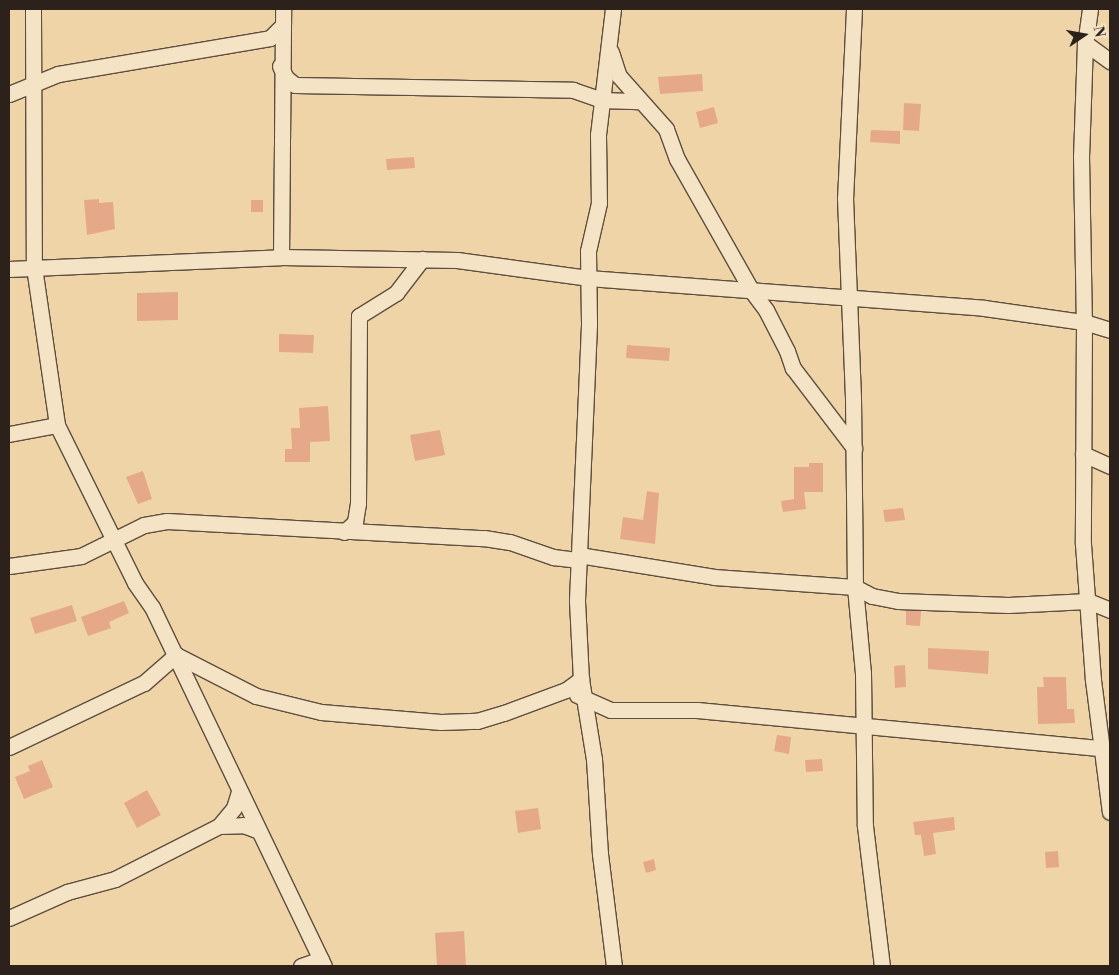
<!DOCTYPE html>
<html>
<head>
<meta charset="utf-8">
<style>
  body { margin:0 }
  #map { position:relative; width:1119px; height:975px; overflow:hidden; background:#efd4a7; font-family:"Libre Bodoni",serif }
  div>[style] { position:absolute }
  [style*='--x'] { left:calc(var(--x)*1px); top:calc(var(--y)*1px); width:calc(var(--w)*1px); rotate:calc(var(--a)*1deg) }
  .building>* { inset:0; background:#e5a989 }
  .roads { filter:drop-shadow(1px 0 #5d4e3e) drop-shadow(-1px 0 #5d4e3e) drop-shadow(0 1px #5d4e3e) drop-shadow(0 -1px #5d4e3e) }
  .minor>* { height:15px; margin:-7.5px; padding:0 7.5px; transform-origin:7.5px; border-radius:7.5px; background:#f5e3c6 }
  span { translate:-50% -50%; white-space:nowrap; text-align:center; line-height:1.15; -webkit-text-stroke:5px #f5e3c6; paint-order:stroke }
  .frame { position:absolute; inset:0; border:10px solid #2c211b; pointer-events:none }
  .north { position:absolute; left:1059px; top:10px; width:50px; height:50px; -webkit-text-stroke:4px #f5e3c6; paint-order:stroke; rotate:78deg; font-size:14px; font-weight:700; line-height:20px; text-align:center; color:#2c211b }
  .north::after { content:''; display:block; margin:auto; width:18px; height:22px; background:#2c211b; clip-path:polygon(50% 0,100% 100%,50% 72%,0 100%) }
</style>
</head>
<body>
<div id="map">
  <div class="building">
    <div style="clip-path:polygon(702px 74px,703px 91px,660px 94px,658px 77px)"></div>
    <div style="clip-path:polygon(904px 103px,921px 104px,919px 131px,903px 130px)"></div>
    <div style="clip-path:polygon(714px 107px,718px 123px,700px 128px,696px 112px)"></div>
    <div style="clip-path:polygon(871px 130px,900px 131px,900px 144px,870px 142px)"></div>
    <div style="clip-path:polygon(414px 157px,415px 168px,387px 170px,386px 159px)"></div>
    <div style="clip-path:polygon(99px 199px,99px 203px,113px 202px,115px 229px,87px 235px,84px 200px)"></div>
    <div style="clip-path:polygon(251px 200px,263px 200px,263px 212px,251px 212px)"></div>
    <div style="clip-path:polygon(178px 292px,178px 320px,137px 321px,137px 293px)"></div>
    <div style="clip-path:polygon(279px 334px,314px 335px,313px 353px,279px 352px)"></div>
    <div style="clip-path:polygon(627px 345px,670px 348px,669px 361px,626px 358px)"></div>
    <div style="clip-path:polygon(328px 406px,330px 441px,310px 442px,310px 462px,285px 462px,285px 449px,292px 449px,291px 428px,300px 428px,299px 408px)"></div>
    <div style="clip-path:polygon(440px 430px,445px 455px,415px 461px,410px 435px)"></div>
    <div style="clip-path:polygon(809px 463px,823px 463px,823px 492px,804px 492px,806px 509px,783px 512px,781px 501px,794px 499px,794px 467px,809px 467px)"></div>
    <div style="clip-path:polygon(143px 471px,152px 499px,138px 504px,126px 477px)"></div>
    <div style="clip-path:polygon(647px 491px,659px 493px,655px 544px,620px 539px,623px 517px,643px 520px)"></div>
    <div style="clip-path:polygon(903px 508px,905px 520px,885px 522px,883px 510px)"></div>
    <div style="clip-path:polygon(124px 601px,129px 613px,109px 622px,111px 628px,88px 636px,81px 617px)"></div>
    <div style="clip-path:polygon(72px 605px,77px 621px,35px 634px,30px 618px)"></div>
    <div style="clip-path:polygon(906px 611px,921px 611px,920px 626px,906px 625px)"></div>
    <div style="clip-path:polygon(928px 648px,989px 651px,988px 674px,928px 669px)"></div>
    <div style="clip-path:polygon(905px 665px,906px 687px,895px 688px,894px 666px)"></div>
    <div style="clip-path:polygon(1043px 677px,1066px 677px,1067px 709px,1074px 709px,1075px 723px,1038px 724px,1037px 687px,1044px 687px)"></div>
    <div style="clip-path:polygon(777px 735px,791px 737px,789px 754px,774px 751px)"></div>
    <div style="clip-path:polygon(822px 759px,823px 771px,806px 772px,805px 760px)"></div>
    <div style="clip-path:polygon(42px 760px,53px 787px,24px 799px,15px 777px,30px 771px,28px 766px)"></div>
    <div style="clip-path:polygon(147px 790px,161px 815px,137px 828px,124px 803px)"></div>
    <div style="clip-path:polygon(538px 808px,541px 829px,518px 833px,515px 811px)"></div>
    <div style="clip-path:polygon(954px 817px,955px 830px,933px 833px,936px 854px,924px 856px,921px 835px,915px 835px,913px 822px)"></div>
    <div style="clip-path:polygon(1058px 851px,1059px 867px,1046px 868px,1045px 852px)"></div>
    <div style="clip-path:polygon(654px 859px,656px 870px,646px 873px,643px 862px)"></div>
    <div style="clip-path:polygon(464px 931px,466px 966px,437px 966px,435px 933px)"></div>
  </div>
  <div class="roads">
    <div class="minor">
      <div style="--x:33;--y:9;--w:258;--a:89.8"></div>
      <div style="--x:34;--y:267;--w:160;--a:81.7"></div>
      <div style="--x:57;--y:425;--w:176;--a:63.7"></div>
      <div style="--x:135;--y:583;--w:29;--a:55"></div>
      <div style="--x:152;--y:607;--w:398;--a:64.4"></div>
      <div style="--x:613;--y:9;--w:127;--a:96.8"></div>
      <div style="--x:598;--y:135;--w:68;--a:89.2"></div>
      <div style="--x:599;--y:203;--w:49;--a:102.9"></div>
      <div style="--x:588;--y:251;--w:74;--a:89.2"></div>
      <div style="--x:589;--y:325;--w:276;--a:92.5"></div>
      <div style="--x:577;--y:601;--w:78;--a:87.1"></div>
      <div style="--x:581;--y:679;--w:81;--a:80.8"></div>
      <div style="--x:594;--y:759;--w:95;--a:86.4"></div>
      <div style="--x:600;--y:854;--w:113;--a:82.9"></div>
      <div style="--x:854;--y:9;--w:189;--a:92.7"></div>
      <div style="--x:845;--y:198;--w:200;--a:87.7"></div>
      <div style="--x:853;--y:398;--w:189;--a:89.4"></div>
      <div style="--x:855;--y:587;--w:86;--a:84.7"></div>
      <div style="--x:863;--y:673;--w:153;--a:89.3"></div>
      <div style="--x:865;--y:826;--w:141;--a:83.1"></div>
      <div style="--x:1090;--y:9;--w:34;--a:98"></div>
      <div style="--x:1085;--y:43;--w:113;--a:92"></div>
      <div style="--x:1081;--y:156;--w:166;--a:89"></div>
      <div style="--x:1084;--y:322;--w:222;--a:90.3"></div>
      <div style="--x:1083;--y:544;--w:136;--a:85.8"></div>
      <div style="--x:1093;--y:680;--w:133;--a:82.7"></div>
      <div style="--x:1085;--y:43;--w:31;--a:36"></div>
      <div style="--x:611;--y:52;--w:25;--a:72"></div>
      <div style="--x:619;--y:76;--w:71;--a:48.4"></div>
      <div style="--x:666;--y:129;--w:32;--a:70"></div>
      <div style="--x:677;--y:159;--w:150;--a:60.5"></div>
      <div style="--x:751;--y:290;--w:25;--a:53"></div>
      <div style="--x:766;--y:310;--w:46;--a:62.9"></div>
      <div style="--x:787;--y:351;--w:18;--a:71"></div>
      <div style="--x:793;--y:368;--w:101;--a:52.7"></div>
      <div style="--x:280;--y:66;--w:13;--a:63"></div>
      <div style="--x:286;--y:78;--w:11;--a:38"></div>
      <div style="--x:295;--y:85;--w:278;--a:1"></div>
      <div style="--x:573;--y:90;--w:31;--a:19"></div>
      <div style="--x:602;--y:100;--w:37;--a:2"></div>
      <div style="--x:9;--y:94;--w:53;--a:-22.2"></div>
      <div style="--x:58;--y:74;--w:215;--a:-9.6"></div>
      <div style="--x:270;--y:38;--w:17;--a:-45"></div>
      <div style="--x:281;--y:257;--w:248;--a:-89.5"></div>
      <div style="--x:9;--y:269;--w:272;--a:-2.5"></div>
      <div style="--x:281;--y:257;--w:176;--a:1"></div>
      <div style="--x:457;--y:260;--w:132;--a:7.8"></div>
      <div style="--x:588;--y:278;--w:397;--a:4.3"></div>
      <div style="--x:984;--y:308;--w:101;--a:8"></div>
      <div style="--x:1084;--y:322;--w:27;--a:17"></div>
      <div style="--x:9;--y:434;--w:49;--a:-10.6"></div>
      <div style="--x:1083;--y:454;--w:30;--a:24"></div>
      <div style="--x:344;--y:532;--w:15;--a:-42"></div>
      <div style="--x:355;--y:522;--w:18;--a:-81"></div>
      <div style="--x:358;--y:504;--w:188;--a:-89.7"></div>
      <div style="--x:359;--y:316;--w:44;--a:-31.9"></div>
      <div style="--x:396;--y:293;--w:43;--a:-52.6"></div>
      <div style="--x:9;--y:566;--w:73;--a:-7.9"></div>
      <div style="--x:81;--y:556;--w:70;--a:-26.2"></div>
      <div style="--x:144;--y:525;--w:23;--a:-10"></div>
      <div style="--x:167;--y:521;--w:317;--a:3.1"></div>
      <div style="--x:484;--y:538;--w:26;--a:9"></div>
      <div style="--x:510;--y:542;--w:46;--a:19.2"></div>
      <div style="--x:553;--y:557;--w:24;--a:7"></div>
      <div style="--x:577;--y:560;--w:9;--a:-27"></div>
      <div style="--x:585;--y:556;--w:131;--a:9.2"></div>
      <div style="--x:714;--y:577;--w:141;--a:4.1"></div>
      <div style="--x:855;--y:587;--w:19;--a:28"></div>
      <div style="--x:872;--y:596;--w:26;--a:11"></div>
      <div style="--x:898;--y:601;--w:110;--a:2.1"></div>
      <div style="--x:1008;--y:605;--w:80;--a:-2.9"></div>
      <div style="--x:1088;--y:601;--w:24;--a:22"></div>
      <div style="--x:577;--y:695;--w:37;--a:24"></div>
      <div style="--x:611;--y:710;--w:86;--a:0"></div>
      <div style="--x:697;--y:710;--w:414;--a:5.4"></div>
      <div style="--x:9;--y:747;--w:149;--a:-25.4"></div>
      <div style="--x:144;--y:683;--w:43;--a:-41.2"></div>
      <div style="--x:176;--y:655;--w:90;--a:27.1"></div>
      <div style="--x:256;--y:696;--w:67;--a:13.8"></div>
      <div style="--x:321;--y:712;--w:120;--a:4.8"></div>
      <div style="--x:441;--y:722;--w:36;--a:-2"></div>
      <div style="--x:477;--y:721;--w:28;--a:-17"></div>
      <div style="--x:504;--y:713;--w:66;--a:-20.4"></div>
      <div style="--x:566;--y:690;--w:19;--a:-36"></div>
      <div style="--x:219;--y:826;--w:23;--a:-50"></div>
      <div style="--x:234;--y:808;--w:17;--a:-73"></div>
      <div style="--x:9;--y:918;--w:64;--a:-24.1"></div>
      <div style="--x:67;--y:892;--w:50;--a:-15.2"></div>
      <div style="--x:115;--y:879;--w:117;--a:-27"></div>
      <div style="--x:219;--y:826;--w:24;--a:-2"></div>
      <div style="--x:243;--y:825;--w:15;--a:20"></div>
      <div style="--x:301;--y:966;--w:21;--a:-19"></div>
    </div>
  </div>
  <div class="frame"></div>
  <div class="north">N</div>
</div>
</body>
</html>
